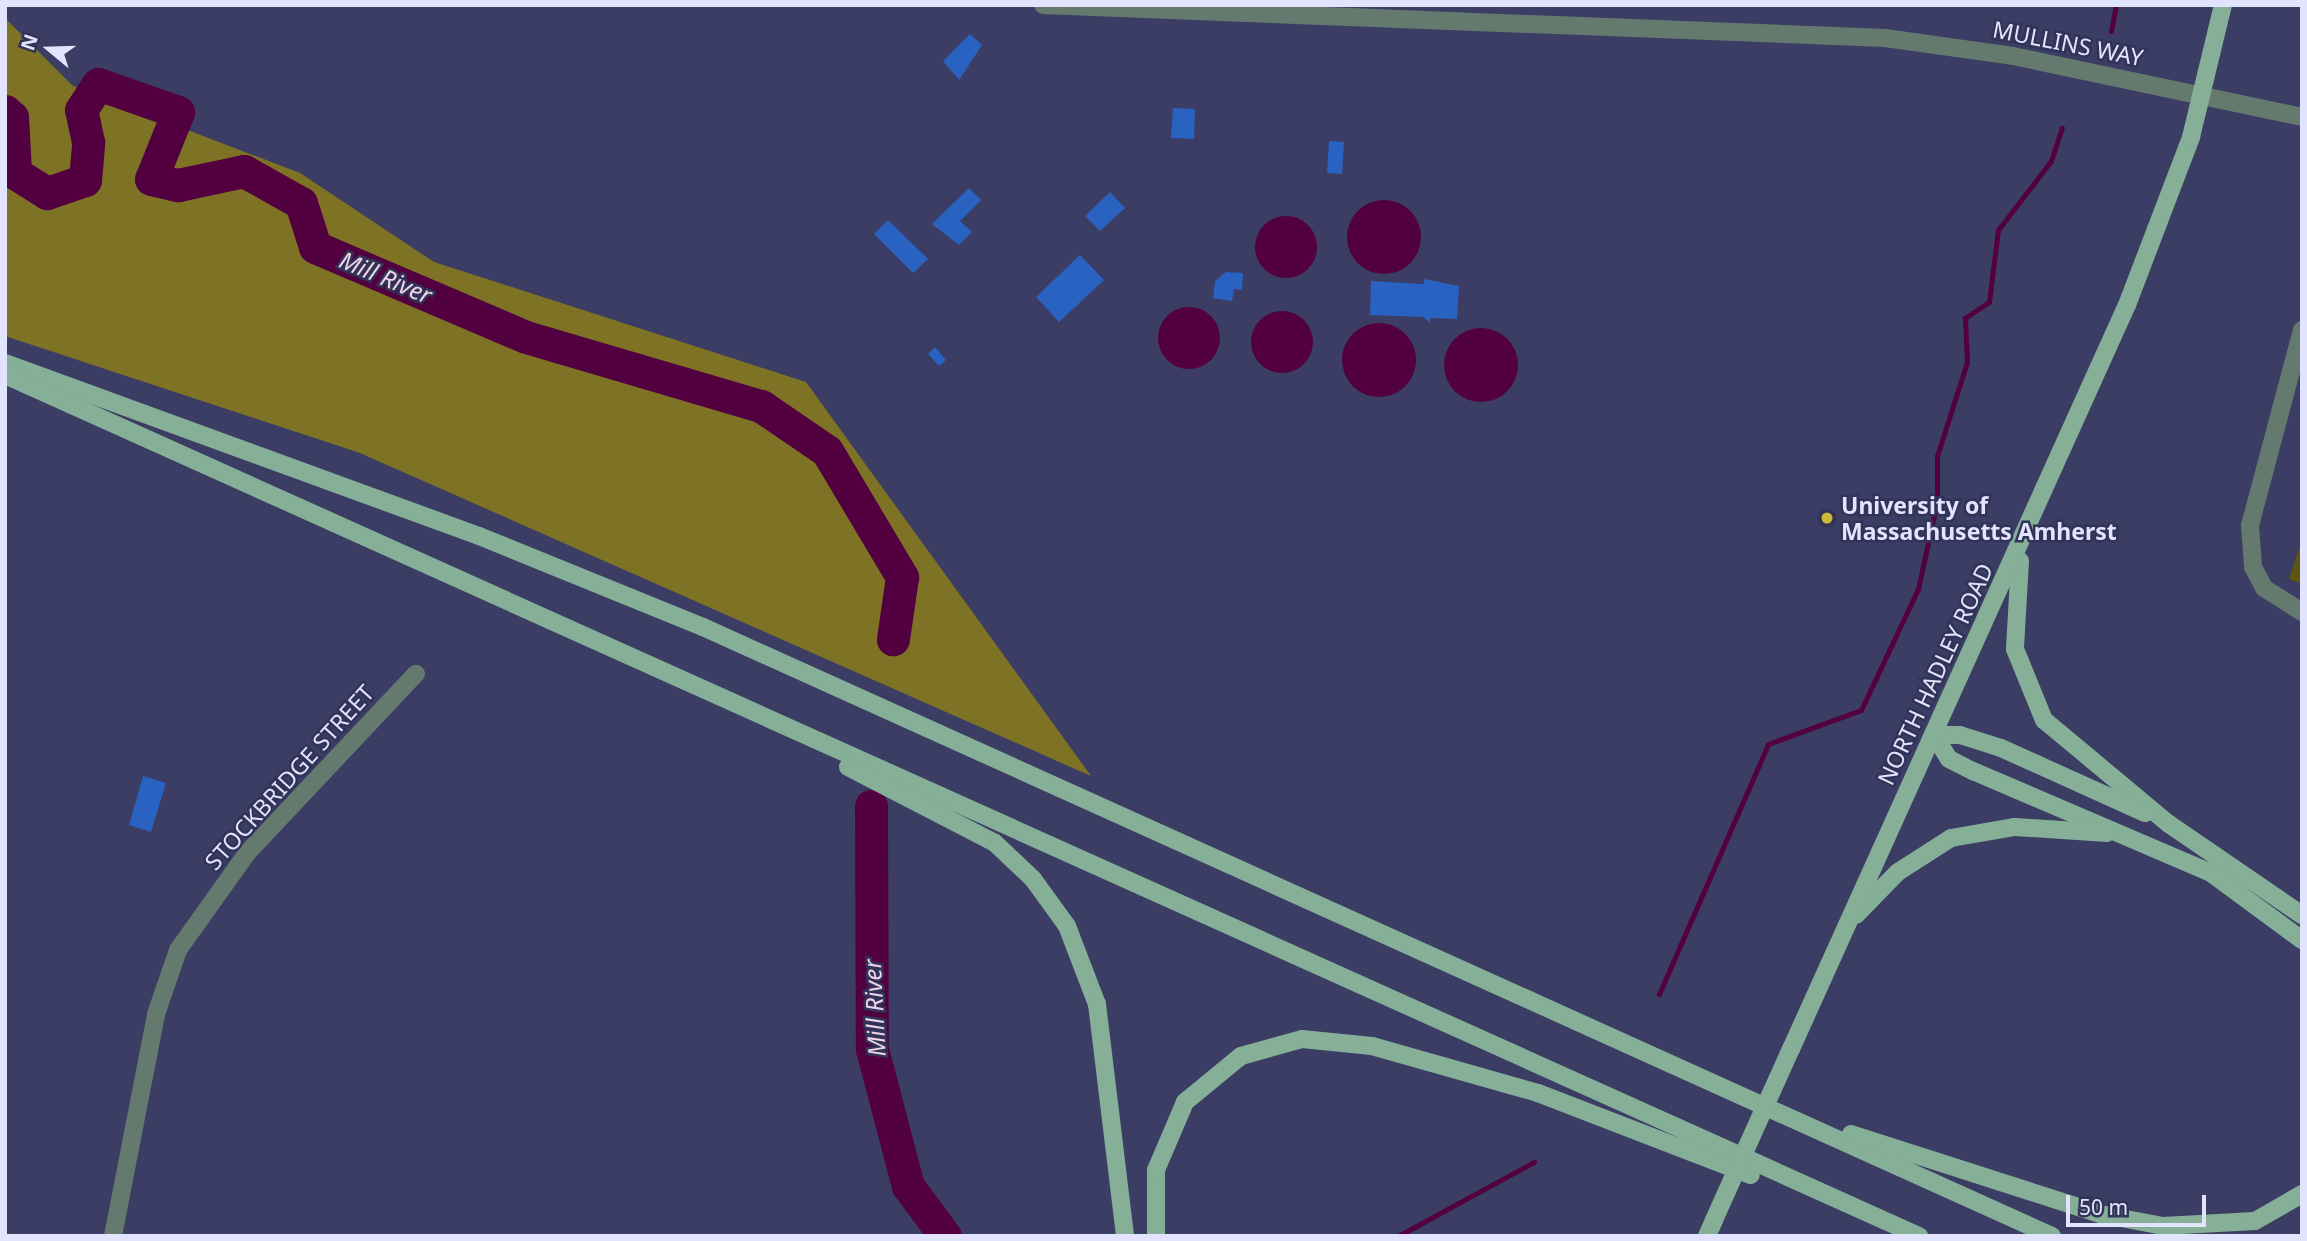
<!DOCTYPE html>
<html>
<head>
<meta charset="utf-8">
<style>
  body { margin:0 }
  #map { position:relative; width:2307px; height:1241px; overflow:hidden; background:#3b3d64; font-family:"Noto Sans",sans-serif }
  div>[style] { position:absolute }
  [style*='--x'] { left:calc(var(--x)*1px); top:calc(var(--y)*1px); width:calc(var(--w)*1px); rotate:calc(var(--a)*1deg) }
  .green>* { inset:0; background:#5e5410 }
  .forest>* { inset:0; background:#7e7225 }
  .water>* { inset:0; background:#520040 }
  .round { border-radius:50% }
  .stream>* { height:5px; margin:-2.5px; padding:0 2.5px; transform-origin:2.5px; border-radius:2.5px; background:#520040 }
  .river>* { height:33px; margin:-16.5px; padding:0 16.5px; transform-origin:16.5px; border-radius:16.5px; background:#520040 }
  .building>* { inset:0; background:#2a62c2 }
  .minor>* { height:18px; margin:-9px; padding:0 9px; transform-origin:9px; border-radius:9px; background:#657a6e }
  .major>* { height:18px; margin:-9px; padding:0 9px; transform-origin:9px; border-radius:9px; background:#86af98 }
  .major-bridge>* { height:18px; margin:-9px; padding:0 9px; transform-origin:9px; border-radius:9px; background:#86af98 }
  .dots>* { width:19px; height:19px; translate:-50% -50%; box-sizing:border-box; border:4px solid #313358; border-radius:50% }
  span { translate:-50% -50%; white-space:nowrap; text-align:center; line-height:1.15; -webkit-text-stroke:5px #313358; paint-order:stroke }
  .street-label { font-size:23px; color:#e2e4fd }
  .poi-label { font-size:23px; color:#e2e4fd; font-weight:700 }
  .left { translate:0 -50%; text-align:left }
  .water-label { font-size:24px; color:#f1d5e6; font-style:italic }
  .frame { position:absolute; inset:0; border:7px solid #e2e4fd; pointer-events:none }
  .north { position:absolute; left:14px; top:14px; width:70px; height:70px; -webkit-text-stroke:5px #313358; paint-order:stroke; rotate:289deg; font-size:19px; font-weight:700; line-height:28px; text-align:center; color:#e2e4fd }
  .north::after { content:''; display:block; margin:auto; width:24px; height:32px; background:#e2e4fd; clip-path:polygon(50% 0,100% 100%,50% 72%,0 100%) }
  .scale { position:absolute; left:2066px; top:1195px; width:140px; height:32px; box-sizing:border-box; border:4px solid #e2e4fd; border-top:0; padding-left:9px; font-size:21px; line-height:24px; white-space:nowrap; color:#e2e4fd; -webkit-text-stroke:5px #313358; paint-order:stroke }
</style>
</head>
<body>
<div id="map">
  <div class="green">
    <div style="clip-path:polygon(2302px 540px,2302px 584px,2289px 579px)"></div>
  </div>
  <div class="forest">
    <div style="clip-path:polygon(5px 18px,73px 86px,300px 173px,434px 262px,806px 382px,1091px 776px,360px 453px,5px 336px)"></div>
  </div>
  <div class="water">
    <div class="round" style="left:1347px;top:200px;width:74px;height:74px"></div>
    <div class="round" style="left:1255px;top:216px;width:62px;height:62px"></div>
    <div class="round" style="left:1158px;top:307px;width:62px;height:62px"></div>
    <div class="round" style="left:1251px;top:311px;width:62px;height:62px"></div>
    <div class="round" style="left:1342px;top:323px;width:74px;height:74px"></div>
    <div class="round" style="left:1444px;top:328px;width:74px;height:74px"></div>
  </div>
  <div class="stream">
    <div style="--x:2111;--y:31;--w:26;--a:-79"></div>
    <div style="--x:1659;--y:994;--w:273;--a:-66.4"></div>
    <div style="--x:1768;--y:744;--w:99;--a:-20.1"></div>
    <div style="--x:1861;--y:710;--w:134;--a:-64.8"></div>
    <div style="--x:1918;--y:589;--w:89;--a:-77.7"></div>
    <div style="--x:1937;--y:502;--w:46;--a:-90"></div>
    <div style="--x:1937;--y:456;--w:99;--a:-72.3"></div>
    <div style="--x:1967;--y:362;--w:44;--a:-92.6"></div>
    <div style="--x:1965;--y:318;--w:29;--a:-34"></div>
    <div style="--x:1989;--y:302;--w:73;--a:-82.9"></div>
    <div style="--x:1998;--y:230;--w:87;--a:-52.5"></div>
    <div style="--x:2051;--y:161;--w:35;--a:-72"></div>
    <div style="--x:1398;--y:1236;--w:155;--a:-28.6"></div>
  </div>
  <div class="river">
    <div style="--x:5;--y:111;--w:9;--a:41"></div>
    <div style="--x:12;--y:117;--w:56;--a:86.9"></div>
    <div style="--x:15;--y:173;--w:38;--a:32"></div>
    <div style="--x:47;--y:193;--w:40;--a:-18.9"></div>
    <div style="--x:85;--y:180;--w:38;--a:-85"></div>
    <div style="--x:88;--y:142;--w:33;--a:-102"></div>
    <div style="--x:81;--y:110;--w:31;--a:-57"></div>
    <div style="--x:98;--y:84;--w:85;--a:19.3"></div>
    <div style="--x:178;--y:112;--w:72;--a:111.9"></div>
    <div style="--x:151;--y:179;--w:28;--a:13"></div>
    <div style="--x:178;--y:185;--w:67;--a:-12"></div>
    <div style="--x:244;--y:171;--w:65;--a:29.3"></div>
    <div style="--x:301;--y:203;--w:46;--a:72.3"></div>
    <div style="--x:315;--y:247;--w:229;--a:23.1"></div>
    <div style="--x:526;--y:337;--w:245;--a:16.4"></div>
    <div style="--x:761;--y:406;--w:80;--a:34.3"></div>
    <div style="--x:827;--y:451;--w:147;--a:59.2"></div>
    <div style="--x:902;--y:577;--w:63;--a:98.3"></div>
    <div style="--x:871;--y:806;--w:243;--a:89.8"></div>
    <div style="--x:872;--y:1049;--w:142;--a:75.3"></div>
    <div style="--x:908;--y:1186;--w:62;--a:53.5"></div>
  </div>
  <div class="building">
    <div style="clip-path:polygon(970px 34px,982px 45px,959px 80px,943px 61px)"></div>
    <div style="clip-path:polygon(1173px 108px,1195px 109px,1194px 139px,1171px 138px)"></div>
    <div style="clip-path:polygon(1329px 141px,1344px 142px,1342px 174px,1327px 173px)"></div>
    <div style="clip-path:polygon(969px 188px,981px 200px,960px 221px,972px 232px,959px 245px,932px 224px)"></div>
    <div style="clip-path:polygon(1110px 192px,1125px 208px,1100px 231px,1085px 216px)"></div>
    <div style="clip-path:polygon(888px 220px,928px 259px,913px 273px,874px 234px)"></div>
    <div style="clip-path:polygon(1080px 255px,1104px 280px,1059px 322px,1036px 297px)"></div>
    <div style="clip-path:polygon(1226px 272px,1243px 273px,1242px 290px,1234px 289px,1232px 301px,1213px 298px,1215px 281px)"></div>
    <div style="clip-path:polygon(1424px 279px,1459px 286px,1457px 319px,1430px 318px,1430px 323px,1423px 317px,1370px 315px,1371px 281px,1424px 284px)"></div>
    <div style="clip-path:polygon(935px 347px,946px 360px,939px 366px,928px 354px)"></div>
    <div style="clip-path:polygon(143px 776px,166px 783px,151px 832px,129px 825px)"></div>
  </div>
  <div class="minor">
    <div style="--x:1043;--y:5;--w:843;--a:2.24"></div>
    <div style="--x:1885;--y:38;--w:129;--a:8"></div>
    <div style="--x:2013;--y:56;--w:295;--a:11.9"></div>
    <div style="--x:2302;--y:330;--w:202;--a:104.9"></div>
    <div style="--x:2250;--y:525;--w:42;--a:85.9"></div>
    <div style="--x:2253;--y:567;--w:24;--a:62"></div>
    <div style="--x:2264;--y:588;--w:45;--a:32.3"></div>
    <div style="--x:113;--y:1236;--w:226;--a:-79"></div>
    <div style="--x:156;--y:1014;--w:68;--a:-71"></div>
    <div style="--x:178;--y:950;--w:120;--a:-54.5"></div>
    <div style="--x:248;--y:852;--w:245;--a:-46.7"></div>
  </div>
  <div class="major">
    <div style="--x:5;--y:363;--w:505;--a:20.05"></div>
    <div style="--x:479;--y:536;--w:242;--a:22.1"></div>
    <div style="--x:703;--y:627;--w:1480;--a:24.3"></div>
    <div style="--x:5;--y:375;--w:2099;--a:24.22"></div>
    <div style="--x:2020;--y:561;--w:88;--a:93.3"></div>
    <div style="--x:2015;--y:649;--w:77;--a:67.8"></div>
    <div style="--x:2044;--y:720;--w:163;--a:39.8"></div>
    <div style="--x:2169;--y:824;--w:161;--a:34.4"></div>
    <div style="--x:1934;--y:735;--w:28;--a:58"></div>
    <div style="--x:1949;--y:759;--w:27;--a:27"></div>
    <div style="--x:1973;--y:771;--w:259;--a:23.2"></div>
    <div style="--x:2211;--y:873;--w:113;--a:36.4"></div>
    <div style="--x:1934;--y:735;--w:26;--a:0"></div>
    <div style="--x:1960;--y:735;--w:43;--a:17.6"></div>
    <div style="--x:2001;--y:748;--w:158;--a:24.3"></div>
    <div style="--x:848;--y:767;--w:165;--a:27.3"></div>
    <div style="--x:995;--y:843;--w:52;--a:43.5"></div>
    <div style="--x:1033;--y:879;--w:58;--a:54.1"></div>
    <div style="--x:1067;--y:926;--w:84;--a:69"></div>
    <div style="--x:1097;--y:1004;--w:234;--a:83.1"></div>
    <div style="--x:1856;--y:915;--w:60;--a:-45.7"></div>
    <div style="--x:1898;--y:872;--w:63;--a:-32.7"></div>
    <div style="--x:1951;--y:838;--w:65;--a:-9.8"></div>
    <div style="--x:2015;--y:827;--w:92;--a:3.7"></div>
    <div style="--x:1791;--y:1049;--w:816;--a:-65.7"></div>
    <div style="--x:2127;--y:305;--w:180;--a:-69.1"></div>
    <div style="--x:2191;--y:137;--w:136;--a:-76.4"></div>
    <div style="--x:1851;--y:1134;--w:262;--a:17.8"></div>
    <div style="--x:2100;--y:1214;--w:64;--a:10.8"></div>
    <div style="--x:2163;--y:1226;--w:92;--a:-3.1"></div>
    <div style="--x:2255;--y:1221;--w:54;--a:-29.9"></div>
    <div style="--x:1156;--y:1236;--w:66;--a:-90"></div>
    <div style="--x:1156;--y:1170;--w:74;--a:-66.9"></div>
    <div style="--x:1185;--y:1102;--w:72;--a:-39.4"></div>
    <div style="--x:1241;--y:1056;--w:63;--a:-15.6"></div>
    <div style="--x:1302;--y:1039;--w:70;--a:5.7"></div>
    <div style="--x:1372;--y:1046;--w:173;--a:15.8"></div>
    <div style="--x:1538;--y:1093;--w:228;--a:21.1"></div>
    <div style="--x:1707;--y:1236;--w:17;--a:-66"></div>
  </div>
  <div class="major-bridge">
    <div style="--x:1714;--y:1220;--w:188;--a:-65.8"></div>
  </div>
  <div class="dots">
    <div style="left:1827px;top:518px;background:#ccb938"></div>
  </div>
  <div class="street-label">
    <span style="left:2068px;top:43px;rotate:11deg">MULLINS WAY</span>
    <span style="left:1935px;top:674px;rotate:-65deg">NORTH HADLEY ROAD</span>
    <span style="left:289px;top:777px;rotate:-48deg">STOCKBRIDGE STREET</span>
  </div>
  <div class="poi-label">
    <span class="left" style="left:1841px;top:518px">University of<br>Massachusetts Amherst</span>
  </div>
  <div class="water-label">
    <span style="left:386px;top:277px;rotate:23deg">Mill River</span>
    <span style="left:874px;top:1008px;rotate:-93deg">Mill River</span>
  </div>
  <div class="frame"></div>
  <div class="north">N</div>
  <div class="scale">50 m</div>
</div>
</body>
</html>
